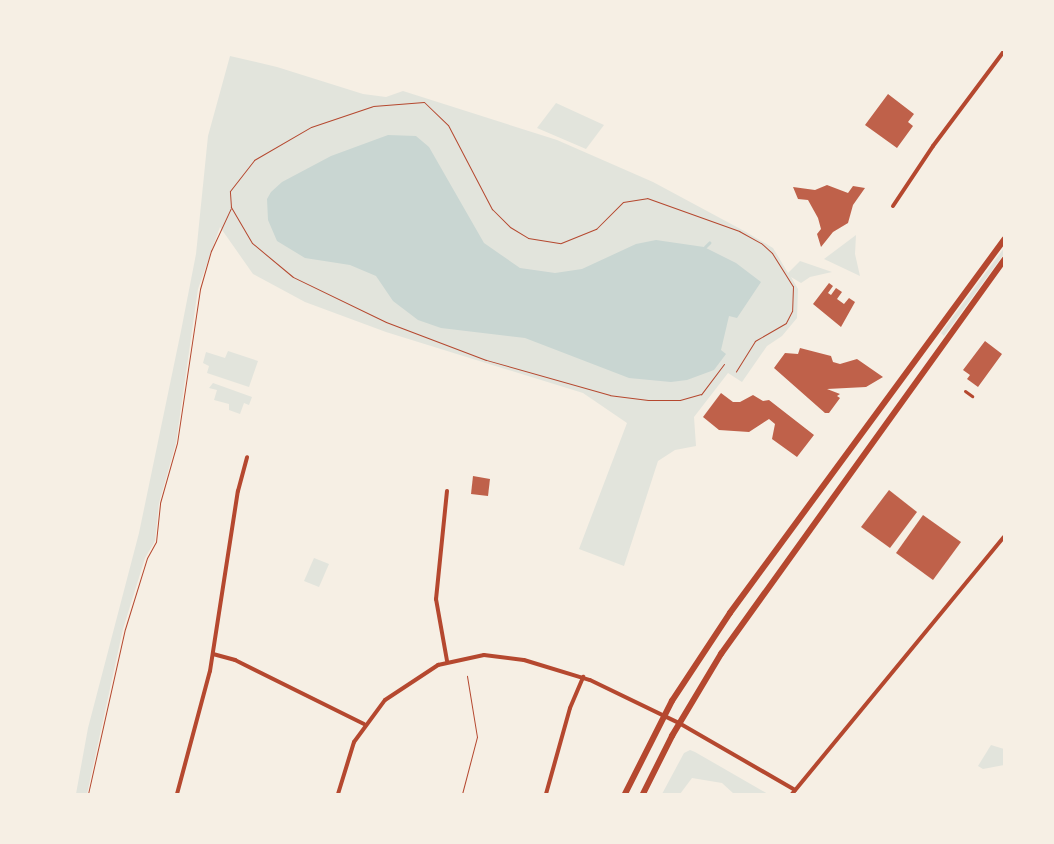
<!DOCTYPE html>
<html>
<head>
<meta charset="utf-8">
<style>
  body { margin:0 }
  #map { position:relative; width:1054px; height:844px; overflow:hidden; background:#f6efe4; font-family:"Space Grotesk",sans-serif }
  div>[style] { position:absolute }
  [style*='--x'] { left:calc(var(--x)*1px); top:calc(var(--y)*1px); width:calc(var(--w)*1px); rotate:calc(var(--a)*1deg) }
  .green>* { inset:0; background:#e2e4dc }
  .water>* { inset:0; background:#c9d6d2 }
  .stream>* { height:2.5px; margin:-1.25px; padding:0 1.25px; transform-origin:1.25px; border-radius:1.25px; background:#c9d6d2 }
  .building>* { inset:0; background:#bf614a }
  .path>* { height:1px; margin:-0.5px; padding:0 0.5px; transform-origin:0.5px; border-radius:0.5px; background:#b5482f }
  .pedestrian>* { height:3px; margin:-1.5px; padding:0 1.5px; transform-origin:1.5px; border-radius:1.5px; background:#b5482f }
  .minor>* { height:4px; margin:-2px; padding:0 2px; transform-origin:2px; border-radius:2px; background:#b5482f }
  .secondary>* { height:5.5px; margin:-2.75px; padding:0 2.75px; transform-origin:2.75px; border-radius:2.75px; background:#b5482f }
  span { translate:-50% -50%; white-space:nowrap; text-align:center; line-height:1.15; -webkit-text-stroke:4px #f6efe4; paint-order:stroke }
  .frame { position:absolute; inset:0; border:51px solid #f6efe4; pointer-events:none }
</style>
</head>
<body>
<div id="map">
  <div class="green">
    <div style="clip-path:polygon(230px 56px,277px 67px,363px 94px,386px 97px,403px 91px,557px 140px,653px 182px,746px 232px,773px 248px,788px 273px,800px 261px,832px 272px,810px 277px,801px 283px,791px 277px,798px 289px,797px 318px,782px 336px,767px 346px,742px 382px,728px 373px,694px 417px,696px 446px,675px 450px,658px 461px,624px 566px,579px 549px,627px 423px,583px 393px,386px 332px,305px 302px,253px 274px,220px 227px,198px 289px,176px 443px,159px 503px,155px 541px,145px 558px,123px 629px,87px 794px,76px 794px,88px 728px,139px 533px,181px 331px,196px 254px,208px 136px)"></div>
    <div style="clip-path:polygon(556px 103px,604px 125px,586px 149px,537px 128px)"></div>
    <div style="clip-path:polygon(856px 235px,855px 254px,860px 276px,824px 259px)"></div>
    <div style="clip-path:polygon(1004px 248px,1004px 254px,944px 336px,941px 333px)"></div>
    <div style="clip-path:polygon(228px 351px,258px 361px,249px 387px,207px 373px,209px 366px,203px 363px,206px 352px,225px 358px)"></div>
    <div style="clip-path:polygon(213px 383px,252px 397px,249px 405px,244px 403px,240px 414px,229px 410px,229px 404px,214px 400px,217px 390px,209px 388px)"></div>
    <div style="clip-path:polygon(314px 558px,329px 564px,319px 587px,304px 581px)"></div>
    <div style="clip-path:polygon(991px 745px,1004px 749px,1004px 765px,983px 769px,978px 766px)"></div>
    <div style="clip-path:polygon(690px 750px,695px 752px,768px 794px,734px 794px,722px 783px,692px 778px,680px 794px,662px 794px,684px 753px)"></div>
  </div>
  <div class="water">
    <div style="clip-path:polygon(388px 135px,416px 136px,429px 147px,484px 243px,520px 268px,555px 273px,582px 269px,636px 244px,656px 240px,704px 247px,736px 263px,761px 282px,737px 318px,729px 316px,721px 350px,726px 354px,714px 370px,687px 380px,671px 382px,629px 378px,525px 338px,441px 328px,418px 320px,393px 301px,376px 276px,350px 265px,305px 258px,277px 241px,268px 220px,267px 199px,271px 192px,282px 182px,331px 156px)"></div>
  </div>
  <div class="stream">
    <div style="--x:705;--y:247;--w:6;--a:-45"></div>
  </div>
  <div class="building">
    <div style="clip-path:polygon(888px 94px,914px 114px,908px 122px,913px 126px,897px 148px,865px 125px)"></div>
    <div style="clip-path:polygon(827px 185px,848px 193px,853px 186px,865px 188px,853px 205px,848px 223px,833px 232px,821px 247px,817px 234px,821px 229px,818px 218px,808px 200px,798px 199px,793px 187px,815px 190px)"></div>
    <div style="clip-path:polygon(829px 283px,833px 286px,828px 293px,831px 295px,836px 288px,842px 292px,837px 299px,844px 304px,849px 298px,855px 302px,841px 327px,813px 304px)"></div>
    <div style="clip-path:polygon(985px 341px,1002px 354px,978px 387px,967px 379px,970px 375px,963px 370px)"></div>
    <div style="clip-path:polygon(800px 348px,831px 356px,833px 362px,840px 364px,857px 359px,883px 377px,866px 387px,827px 389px,840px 394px,837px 396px,840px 398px,829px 413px,825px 413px,774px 368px,785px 353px,798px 354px)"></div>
    <div style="clip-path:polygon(721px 393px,733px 402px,740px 402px,753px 395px,763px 401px,769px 400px,814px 435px,797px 457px,772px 439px,775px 424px,769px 419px,749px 432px,719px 430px,703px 417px)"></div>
    <div style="clip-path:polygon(473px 476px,490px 479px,488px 496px,471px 494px)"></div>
    <div style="clip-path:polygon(889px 490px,917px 512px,890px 548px,861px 527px)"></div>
    <div style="clip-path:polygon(923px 515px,961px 542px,933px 580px,896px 553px)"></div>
  </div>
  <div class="path">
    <div style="--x:724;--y:364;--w:38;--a:127"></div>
    <div style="--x:701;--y:394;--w:22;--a:164"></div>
    <div style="--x:680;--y:400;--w:32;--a:180"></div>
    <div style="--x:648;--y:400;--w:38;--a:-173"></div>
    <div style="--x:610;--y:395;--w:129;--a:-164.2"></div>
    <div style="--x:486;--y:360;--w:107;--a:-159.2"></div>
    <div style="--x:386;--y:322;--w:103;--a:-154.2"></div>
    <div style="--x:293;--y:277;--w:53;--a:-140.3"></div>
    <div style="--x:252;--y:243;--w:42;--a:-120.3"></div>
    <div style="--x:231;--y:207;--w:16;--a:-94"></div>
    <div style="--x:230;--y:191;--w:39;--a:-52"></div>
    <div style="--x:254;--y:160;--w:66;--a:-30.1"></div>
    <div style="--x:311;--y:127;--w:65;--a:-18.7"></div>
    <div style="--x:373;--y:106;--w:51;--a:-4.5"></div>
    <div style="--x:424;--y:102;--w:33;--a:44"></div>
    <div style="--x:448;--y:125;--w:95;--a:62.4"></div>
    <div style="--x:492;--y:209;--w:25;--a:45"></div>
    <div style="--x:510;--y:227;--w:21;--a:31"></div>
    <div style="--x:528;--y:238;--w:33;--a:9"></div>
    <div style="--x:561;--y:243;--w:38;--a:-22"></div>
    <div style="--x:596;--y:229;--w:38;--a:-45"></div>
    <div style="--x:623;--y:202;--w:24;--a:-9"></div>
    <div style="--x:647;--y:198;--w:98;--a:19.7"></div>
    <div style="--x:739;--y:231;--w:25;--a:29"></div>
    <div style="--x:761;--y:243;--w:15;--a:42"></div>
    <div style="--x:772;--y:253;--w:39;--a:58"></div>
    <div style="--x:793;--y:286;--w:25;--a:92"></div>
    <div style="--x:792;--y:311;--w:13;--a:117"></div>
    <div style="--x:786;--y:323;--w:36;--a:150"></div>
    <div style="--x:755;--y:341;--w:36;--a:122"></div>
    <div style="--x:88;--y:794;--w:169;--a:-77.4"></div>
    <div style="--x:125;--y:629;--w:74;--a:-72.8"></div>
    <div style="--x:147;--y:558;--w:18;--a:-61"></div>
    <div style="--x:156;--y:542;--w:39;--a:-84"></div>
    <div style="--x:160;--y:503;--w:62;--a:-74.2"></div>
    <div style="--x:177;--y:443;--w:156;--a:-81.5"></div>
    <div style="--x:200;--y:289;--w:40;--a:-74"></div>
    <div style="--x:211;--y:251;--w:47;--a:-65.1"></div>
    <div style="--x:462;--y:794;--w:59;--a:-75.3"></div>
    <div style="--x:477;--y:737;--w:62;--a:-99.3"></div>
  </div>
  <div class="pedestrian">
    <div style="--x:965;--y:391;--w:9;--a:36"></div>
  </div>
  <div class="minor">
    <div style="--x:893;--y:206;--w:72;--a:-56.3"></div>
    <div style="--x:933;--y:146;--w:119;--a:-53.2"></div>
    <div style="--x:447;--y:491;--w:109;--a:95.8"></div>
    <div style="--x:436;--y:599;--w:63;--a:79.9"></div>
    <div style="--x:213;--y:654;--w:23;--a:15"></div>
    <div style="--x:235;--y:660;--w:144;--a:26.4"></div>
    <div style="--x:177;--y:794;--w:127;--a:-75"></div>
    <div style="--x:210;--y:671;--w:182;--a:-81.2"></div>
    <div style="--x:238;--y:491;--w:35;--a:-75"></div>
    <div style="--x:338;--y:794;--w:54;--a:-72.9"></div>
    <div style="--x:354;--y:742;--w:52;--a:-53.6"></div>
    <div style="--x:385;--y:700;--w:64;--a:-33.4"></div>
    <div style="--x:438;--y:665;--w:47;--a:-12.3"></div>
    <div style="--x:484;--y:655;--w:40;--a:7.1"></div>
    <div style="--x:524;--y:660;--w:69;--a:16.9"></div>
    <div style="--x:590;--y:680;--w:99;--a:25.8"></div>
    <div style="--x:679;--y:723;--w:134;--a:30"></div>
    <div style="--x:546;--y:794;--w:89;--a:-74.4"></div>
    <div style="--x:570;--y:708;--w:34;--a:-67"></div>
    <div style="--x:792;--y:794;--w:333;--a:-50.5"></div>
  </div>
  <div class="secondary">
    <div style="--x:625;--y:794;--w:104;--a:-63.2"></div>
    <div style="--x:672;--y:701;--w:105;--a:-56.6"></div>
    <div style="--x:730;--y:613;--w:463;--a:-53.7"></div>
    <div style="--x:643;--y:794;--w:65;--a:-63.4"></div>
    <div style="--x:672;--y:736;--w:96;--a:-59.1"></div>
    <div style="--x:721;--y:654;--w:485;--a:-54.3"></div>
  </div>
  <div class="frame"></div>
</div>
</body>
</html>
